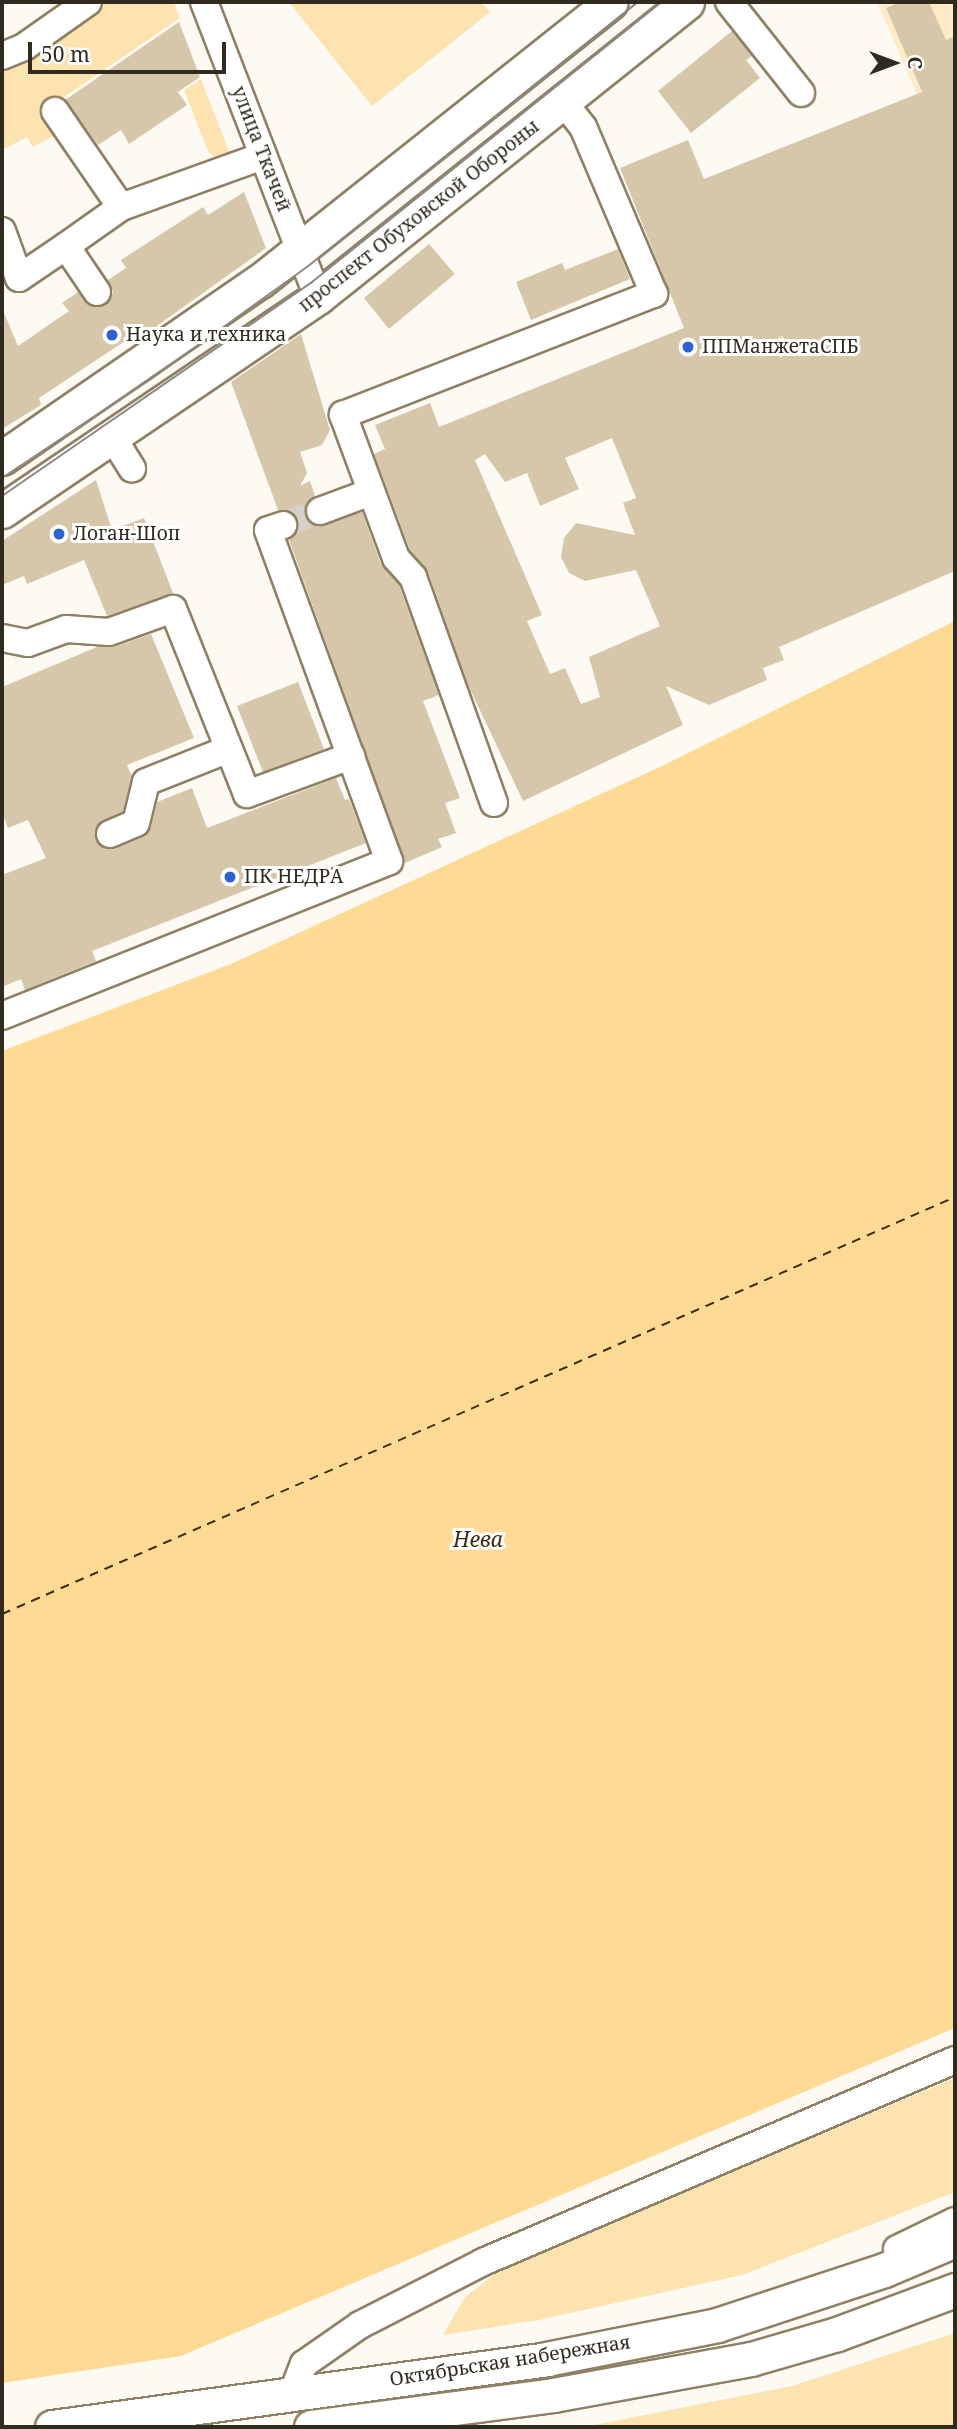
<!DOCTYPE html>
<html>
<head>
<meta charset="utf-8">
<style>
  body { margin:0 }
  #map { position:relative; width:957px; height:2429px; overflow:hidden; background:#fdfaf4; font-family:"Noto Serif",serif }
  div>[style] { position:absolute }
  [style*='--x'] { left:calc(var(--x)*1px); top:calc(var(--y)*1px); width:calc(var(--w)*1px); rotate:calc(var(--a)*1deg) }
  .built>* { inset:0; background:#ffebc5 }
  .green>* { inset:0; background:#fde3af }
  .water>* { inset:0; background:#ffda94 }
  .ferry>* { height:2px; margin-top:-1px; transform-origin:0; background:repeating-linear-gradient(90deg,#3b2c0d 0 9px,transparent 0 16px) }
  .building>* { inset:0; background:#d7c7aa }
  .minor-tunnel>* { height:26px; margin-top:-13px; transform-origin:0; background:repeating-linear-gradient(90deg,#d4d1c9 0 26px,transparent 0 39px) }
  .roads { filter:drop-shadow(2px 0 #8f8065) drop-shadow(-2px 0 #8f8065) drop-shadow(0 2px #8f8065) drop-shadow(0 -2px #8f8065) }
  .minor>* { height:26px; margin:-13px; padding:0 13px; transform-origin:13px; border-radius:13px; background:#fff }
  .major>* { height:33px; margin:-16.5px; padding:0 16.5px; transform-origin:16.5px; border-radius:16.5px; background:#fff }
  .tram>* { height:2px; margin:-1px; padding:0 1px; transform-origin:1px; border-radius:1px; background:#8d887f }
  .dots>* { width:19px; height:19px; translate:-50% -50%; box-sizing:border-box; border:4px solid #fff; border-radius:50% }
  span { translate:-50% -50%; white-space:nowrap; text-align:center; line-height:1.15; -webkit-text-stroke:6px #fff; paint-order:stroke }
  .street-label { font-size:19px; color:#312b1f }
  .poi-label { font-size:19px; color:#312b1f }
  .left { translate:0 -50%; text-align:left }
  .water-label { font-size:21px; color:#3b2c0d; font-style:italic }
  .frame { position:absolute; inset:0; border:4px solid #312b1f; pointer-events:none }
  .north { position:absolute; left:859px; top:28px; width:70px; height:70px; -webkit-text-stroke:5px #fff; paint-order:stroke; rotate:90deg; font-size:19px; font-weight:700; line-height:28px; text-align:center; color:#312b1f }
  .north::after { content:''; display:block; margin:auto; width:24px; height:32px; background:#312b1f; clip-path:polygon(50% 0,100% 100%,50% 72%,0 100%) }
  .scale { position:absolute; left:28px; top:42px; width:198px; height:32px; box-sizing:border-box; border:4px solid #312b1f; border-top:0; padding-left:9px; font-size:21px; line-height:24px; white-space:nowrap; color:#312b1f; -webkit-text-stroke:5px #fff; paint-order:stroke }
</style>
</head>
<body>
<div id="map">
  <div class="built">
    <div style="clip-path:polygon(877px 2px,955px 2px,955px 182px)"></div>
  </div>
  <div class="green">
    <div style="clip-path:polygon(103px 2px,174px 2px,180px 18px,42px 112px,55px 135px,33px 147px,27px 137px,2px 150px,2px 68px,28px 57px)"></div>
    <div style="clip-path:polygon(289px 2px,481px 2px,490px 12px,372px 106px)"></div>
    <div style="clip-path:polygon(201px 79px,232px 159px,220px 163px,208px 151px,184px 90px)"></div>
    <div style="clip-path:polygon(955px 2078px,955px 2192px,742px 2275px,539px 2320px,443px 2335px,465px 2297px,500px 2270px)"></div>
    <div style="clip-path:polygon(955px 2333px,955px 2427px,584px 2427px,792px 2386px)"></div>
  </div>
  <div class="water">
    <div style="clip-path:polygon(955px 621px,955px 2028px,181px 2356px,2px 2383px,2px 1051px,231px 964px,664px 765px)"></div>
  </div>
  <div class="ferry">
    <div style="--x:2;--y:1614;--w:1040;--a:-23.63"></div>
  </div>
  <div class="building">
    <div style="clip-path:polygon(evenodd,900px 2px,929px 2px,946px 40px,955px 36px,955px 571px,779px 647px,784px 660px,763px 668px,767px 680px,709px 705px,666px 686px,683px 725px,523px 801px,468px 685px,428px 572px,410px 550px,374px 454px,385px 449px,375px 425px,430px 403px,439px 427px,684px 328px,620px 168px,688px 140px,704px 179px,922px 92px,886px 8px,900px 2px,612px 438px,636px 498px,623px 503px,635px 535px,576px 523px,564px 538px,561px 557px,569px 573px,585px 581px,636px 570px,660px 626px,589px 657px,600px 697px,581px 704px,565px 668px,550px 674px,527px 621px,542px 615px,475px 460px,485px 454px,505px 482px,527px 473px,540px 506px,579px 489px,565px 458px,612px 438px)"></div>
    <div style="clip-path:polygon(179px 22px,200px 77px,178px 92px,187px 105px,129px 144px,121px 130px,98px 145px,65px 100px)"></div>
    <div style="clip-path:polygon(732px 31px,752px 56px,746px 60px,760px 78px,691px 133px,658px 91px)"></div>
    <div style="clip-path:polygon(244px 192px,266px 248px,140px 338px,137px 333px,39px 398px,41px 405px,2px 429px,2px 308px,18px 346px,69px 311px,62px 303px,78px 292px,90px 306px,105px 305px,113px 292px,108px 280px,126px 268px,121px 260px,203px 207px,208px 215px)"></div>
    <div style="clip-path:polygon(429px 244px,455px 274px,389px 329px,364px 298px)"></div>
    <div style="clip-path:polygon(618px 249px,630px 279px,531px 320px,516px 282px,562px 263px,565px 270px)"></div>
    <div style="clip-path:polygon(301px 334px,330px 430px,322px 445px,300px 452px,307px 473px,300px 486px,310px 481px,315px 496px,307px 502px,305px 516px,318px 527px,362px 512px,381px 564px,399px 585px,439px 695px,423px 701px,460px 798px,445px 803px,456px 833px,438px 839px,442px 847px,405px 863px,289px 540px,298px 529px,298px 519px,287px 510px,278px 510px,231px 382px)"></div>
    <div style="clip-path:polygon(96px 480px,112px 530px,144px 518px,173px 593px,107px 616px,84px 560px,27px 584px,24px 576px,2px 585px,2px 541px)"></div>
    <div style="clip-path:polygon(151px 634px,194px 738px,127px 765px,132px 776px,123px 812px,97px 825px,95px 839px,100px 846px,115px 849px,143px 837px,151px 827px,157px 802px,192px 788px,207px 828px,336px 778px,345px 800px,349px 799px,366px 843px,92px 951px,96px 961px,25px 990px,21px 979px,2px 987px,2px 875px,46px 858px,28px 820px,8px 828px,2px 812px,2px 687px,97px 647px,114px 647px)"></div>
    <div style="clip-path:polygon(298px 682px,324px 749px,263px 772px,237px 706px)"></div>
  </div>
  <div class="minor-tunnel">
    <div style="--x:283;--y:525;--w:40;--a:-21"></div>
  </div>
  <div class="roads">
    <div class="minor">
      <div style="--x:204;--y:2;--w:316;--a:68.9"></div>
      <div style="--x:729;--y:2;--w:116;--a:51.6"></div>
      <div style="--x:2;--y:56;--w:24;--a:-22"></div>
      <div style="--x:24;--y:47;--w:78;--a:-35.1"></div>
      <div style="--x:55;--y:111;--w:116;--a:55.5"></div>
      <div style="--x:2;--y:231;--w:50;--a:70.1"></div>
      <div style="--x:19;--y:278;--w:57;--a:-34.2"></div>
      <div style="--x:97;--y:292;--w:55;--a:-124"></div>
      <div style="--x:66;--y:246;--w:67;--a:-35.3"></div>
      <div style="--x:121;--y:207;--w:151;--a:-19.8"></div>
      <div style="--x:113;--y:438;--w:36;--a:58"></div>
      <div style="--x:320;--y:511;--w:54;--a:-20.4"></div>
      <div style="--x:2;--y:638;--w:26;--a:11"></div>
      <div style="--x:28;--y:643;--w:40;--a:-20.2"></div>
      <div style="--x:66;--y:629;--w:43;--a:4"></div>
      <div style="--x:109;--y:632;--w:68;--a:-19.8"></div>
      <div style="--x:173;--y:609;--w:199;--a:68.2"></div>
      <div style="--x:247;--y:794;--w:111;--a:-20.1"></div>
      <div style="--x:494;--y:803;--w:240;--a:-109.7"></div>
      <div style="--x:413;--y:577;--w:25;--a:-132"></div>
      <div style="--x:396;--y:558;--w:153;--a:-110.3"></div>
      <div style="--x:343;--y:415;--w:334;--a:-21.3"></div>
      <div style="--x:654;--y:294;--w:181;--a:-113"></div>
      <div style="--x:583;--y:127;--w:31;--a:-128"></div>
      <div style="--x:110;--y:834;--w:28;--a:-23"></div>
      <div style="--x:136;--y:823;--w:42;--a:-76.3"></div>
      <div style="--x:146;--y:782;--w:89;--a:-21.7"></div>
      <div style="--x:2;--y:1016;--w:417;--a:-21.8"></div>
      <div style="--x:389;--y:861;--w:352;--a:-110.1"></div>
      <div style="--x:268;--y:530;--w:16;--a:-18"></div>
      <div style="--x:897;--y:2249;--w:64;--a:-25.8"></div>
      <div style="--x:293;--y:2392;--w:30;--a:-69"></div>
      <div style="--x:304;--y:2364;--w:68;--a:-34.9"></div>
      <div style="--x:360;--y:2325;--w:138;--a:-27.1"></div>
      <div style="--x:483;--y:2262;--w:513;--a:-23.17"></div>
    </div>
    <div class="major">
      <div style="--x:2;--y:458;--w:313;--a:-34.5"></div>
      <div style="--x:260;--y:281;--w:448;--a:-38.5"></div>
      <div style="--x:2;--y:511;--w:382;--a:-34.1"></div>
      <div style="--x:318;--y:297;--w:472;--a:-38.6"></div>
      <div style="--x:52;--y:2427;--w:499;--a:-7.8"></div>
      <div style="--x:546;--y:2359;--w:174;--a:-11.2"></div>
      <div style="--x:717;--y:2325;--w:176;--a:-18.2"></div>
      <div style="--x:884;--y:2270;--w:77;--a:-22.9"></div>
      <div style="--x:311;--y:2427;--w:244;--a:-7.5"></div>
      <div style="--x:553;--y:2395;--w:201;--a:-10.3"></div>
      <div style="--x:751;--y:2359;--w:90;--a:-16.2"></div>
      <div style="--x:837;--y:2334;--w:126;--a:-20.4"></div>
    </div>
  </div>
  <div class="tram">
    <div style="--x:2;--y:478;--w:179;--a:-33.6"></div>
    <div style="--x:151;--y:379;--w:192;--a:-35.7"></div>
    <div style="--x:307;--y:267;--w:424;--a:-38.7"></div>
    <div style="--x:2;--y:496;--w:377;--a:-34.6"></div>
    <div style="--x:312;--y:282;--w:447;--a:-38.7"></div>
  </div>
  <div class="dots">
    <div style="left:112px;top:335px;background:#3061d0"></div>
    <div style="left:688px;top:347px;background:#3061d0"></div>
    <div style="left:59px;top:534px;background:#3061d0"></div>
    <div style="left:230px;top:877px;background:#3061d0"></div>
  </div>
  <div class="street-label">
    <span style="left:261px;top:149px;rotate:69deg">улица Ткачей</span>
    <span style="left:419px;top:216px;rotate:-38deg">проспект Обуховской Обороны</span>
    <span style="left:510px;top:2361px;rotate:-9deg">Октябрьская набережная</span>
  </div>
  <div class="poi-label">
    <span class="left" style="left:126px;top:335px">Наука и техника</span>
    <span class="left" style="left:702px;top:347px">ППМанжетаСПБ</span>
    <span class="left" style="left:73px;top:534px">Логан-Шоп</span>
    <span class="left" style="left:244px;top:877px">ПК НЕДРА</span>
  </div>
  <div class="water-label">
    <span style="left:478px;top:1539px">Нева</span>
  </div>
  <div class="frame"></div>
  <div class="north">С</div>
  <div class="scale">50 m</div>
</div>
</body>
</html>
